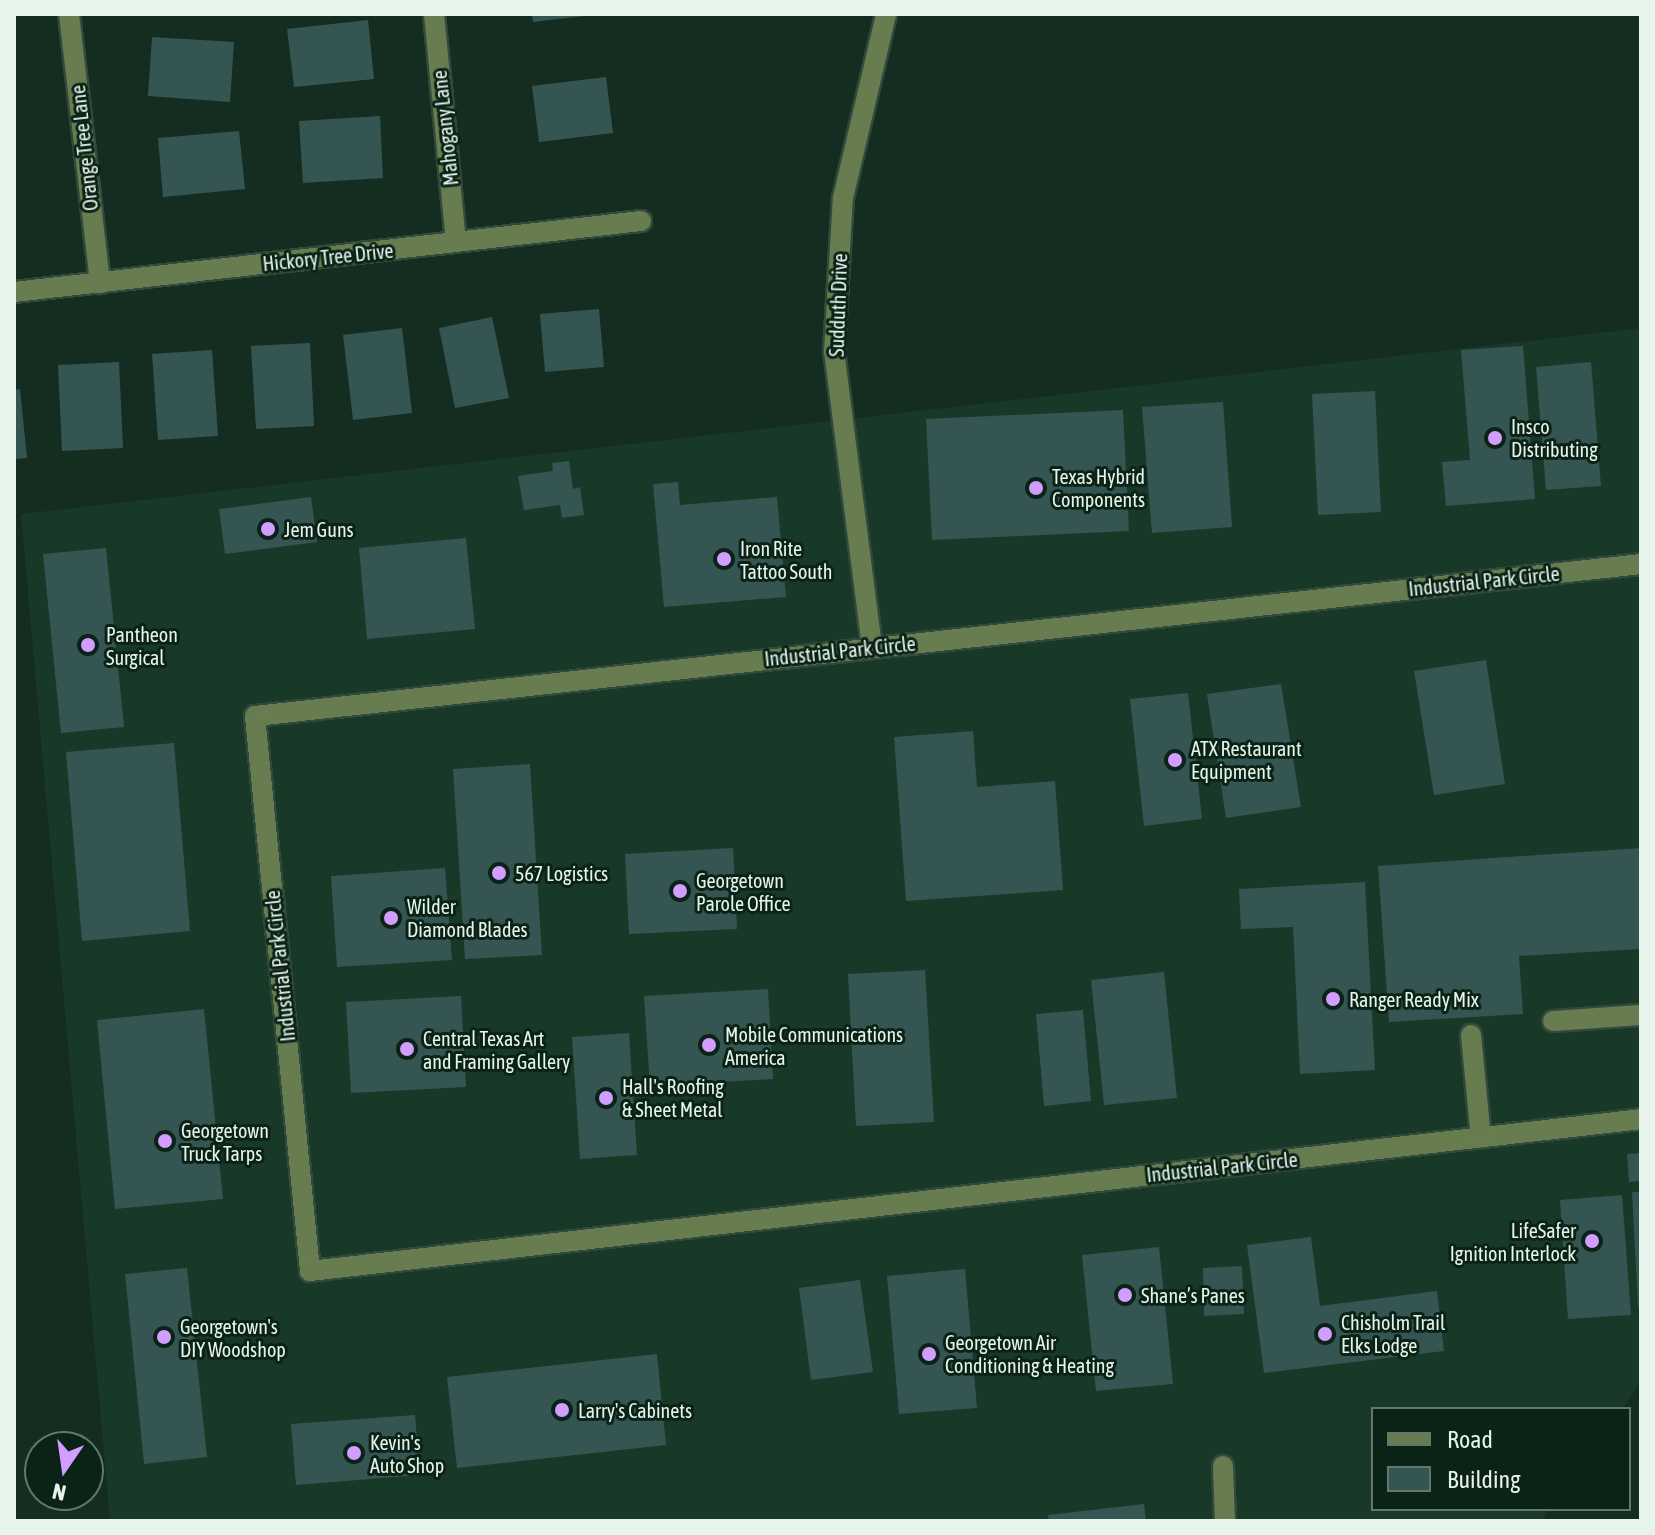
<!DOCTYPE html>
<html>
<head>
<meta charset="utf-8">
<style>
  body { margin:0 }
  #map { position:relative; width:1655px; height:1535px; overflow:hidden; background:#152d20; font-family:"Asap Condensed",sans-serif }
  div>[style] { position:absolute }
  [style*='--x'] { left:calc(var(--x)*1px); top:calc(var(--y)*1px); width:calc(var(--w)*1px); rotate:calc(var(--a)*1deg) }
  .built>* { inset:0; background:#183828 }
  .building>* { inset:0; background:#355553 }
  .roads { filter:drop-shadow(2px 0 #32493d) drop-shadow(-2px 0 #32493d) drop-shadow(0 2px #32493d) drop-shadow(0 -2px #32493d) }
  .minor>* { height:20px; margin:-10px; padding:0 10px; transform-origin:10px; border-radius:10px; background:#677d50 }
  .dots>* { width:22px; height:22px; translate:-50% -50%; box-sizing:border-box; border:4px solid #0b2317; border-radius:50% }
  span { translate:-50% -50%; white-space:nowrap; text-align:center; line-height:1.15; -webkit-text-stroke:6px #0b2317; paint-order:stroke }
  .street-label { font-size:20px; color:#e6f4ec }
  .poi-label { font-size:20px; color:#e6f4ec }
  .left { translate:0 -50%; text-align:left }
  .right { translate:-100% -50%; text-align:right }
  .frame { position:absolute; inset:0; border:16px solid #e6f4ec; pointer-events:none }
  .legend { position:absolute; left:1371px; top:1407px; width:260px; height:104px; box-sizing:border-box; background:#0b2317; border:2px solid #63776c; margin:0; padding:10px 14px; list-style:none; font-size:24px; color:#e6f4ec }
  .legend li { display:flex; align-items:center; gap:16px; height:40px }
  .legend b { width:40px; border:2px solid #63776c }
  .north { position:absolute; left:24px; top:1431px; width:80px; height:80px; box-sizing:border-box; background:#0b2317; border:2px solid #63776c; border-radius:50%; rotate:193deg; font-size:22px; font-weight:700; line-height:32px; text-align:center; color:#e6f4ec }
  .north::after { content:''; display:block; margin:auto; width:28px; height:36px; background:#d19dfe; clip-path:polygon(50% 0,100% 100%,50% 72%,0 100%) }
</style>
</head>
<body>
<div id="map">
  <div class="built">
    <div style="clip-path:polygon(1641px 328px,1641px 1382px,1622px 1409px,1373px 1409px,1373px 1509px,1550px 1509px,1541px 1521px,110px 1521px,21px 514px)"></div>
  </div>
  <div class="building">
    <div style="clip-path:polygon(532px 14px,583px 14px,584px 16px,533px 22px)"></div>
    <div style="clip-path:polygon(368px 20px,374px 79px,294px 87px,287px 29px)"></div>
    <div style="clip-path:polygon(152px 37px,234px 42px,230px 102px,148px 96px)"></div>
    <div style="clip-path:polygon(606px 77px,613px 133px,539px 142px,532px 86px)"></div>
    <div style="clip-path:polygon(380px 116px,383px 178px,303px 183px,299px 121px)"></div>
    <div style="clip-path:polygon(239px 131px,245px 189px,163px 197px,158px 138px)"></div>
    <div style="clip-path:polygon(599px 309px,604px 367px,545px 372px,540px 314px)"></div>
    <div style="clip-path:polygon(492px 317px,509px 398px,455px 408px,439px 328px)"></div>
    <div style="clip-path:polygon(402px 328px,412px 413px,353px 420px,343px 335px)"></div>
    <div style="clip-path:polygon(310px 343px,314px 426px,256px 429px,251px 346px)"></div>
    <div style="clip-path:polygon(1523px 346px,1535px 499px,1446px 506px,1442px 462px,1470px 460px,1461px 350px)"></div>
    <div style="clip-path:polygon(212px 350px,218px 436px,158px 440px,152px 354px)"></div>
    <div style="clip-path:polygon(119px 362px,123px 448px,62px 451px,58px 365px)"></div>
    <div style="clip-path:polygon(1591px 362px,1601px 486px,1546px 490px,1536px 367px)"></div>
    <div style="clip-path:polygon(20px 389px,27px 458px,14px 459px,14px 390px)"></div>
    <div style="clip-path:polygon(1375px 391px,1381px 512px,1318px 515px,1312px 394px)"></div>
    <div style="clip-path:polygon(1223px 402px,1232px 527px,1152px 533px,1142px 407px)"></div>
    <div style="clip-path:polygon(1123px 410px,1129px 531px,932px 540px,926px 419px)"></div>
    <div style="clip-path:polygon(569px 461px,573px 489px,580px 487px,584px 515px,562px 518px,560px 505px,524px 510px,518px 476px,553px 471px,552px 463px)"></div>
    <div style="clip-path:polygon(678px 482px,680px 505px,777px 497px,786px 597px,664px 607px,653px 484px)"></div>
    <div style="clip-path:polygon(311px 497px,317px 542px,225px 554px,219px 509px)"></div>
    <div style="clip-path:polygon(466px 538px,475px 629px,367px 639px,359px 548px)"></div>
    <div style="clip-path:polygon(106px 548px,124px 727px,61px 733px,43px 554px)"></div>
    <div style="clip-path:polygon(1486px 660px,1505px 784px,1434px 795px,1414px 671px)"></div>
    <div style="clip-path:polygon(1281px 684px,1301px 807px,1226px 818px,1207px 694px)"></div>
    <div style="clip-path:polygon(1188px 693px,1202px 819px,1144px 826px,1130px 699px)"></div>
    <div style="clip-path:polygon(973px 731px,977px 787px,1055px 781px,1063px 890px,906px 901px,894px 737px)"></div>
    <div style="clip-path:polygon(174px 743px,190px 931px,82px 941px,66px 752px)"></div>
    <div style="clip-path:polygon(530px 764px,542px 955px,465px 959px,453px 769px)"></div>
    <div style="clip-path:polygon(733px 848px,737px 929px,629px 934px,625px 854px)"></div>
    <div style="clip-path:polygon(1641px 848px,1641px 949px,1519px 956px,1523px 1014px,1389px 1022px,1378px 866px)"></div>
    <div style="clip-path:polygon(445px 868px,452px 960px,337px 967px,331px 876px)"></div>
    <div style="clip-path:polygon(1365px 882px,1375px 1070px,1300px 1074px,1293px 927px,1241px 929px,1239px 889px)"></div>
    <div style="clip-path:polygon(925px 970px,934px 1122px,856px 1126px,848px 974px)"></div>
    <div style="clip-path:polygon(1164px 972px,1177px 1098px,1104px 1105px,1091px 980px)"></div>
    <div style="clip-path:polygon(768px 989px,773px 1079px,650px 1086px,644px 996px)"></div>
    <div style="clip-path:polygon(461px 996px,466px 1087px,351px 1093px,346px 1002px)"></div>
    <div style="clip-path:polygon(204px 1009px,223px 1199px,115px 1209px,97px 1020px)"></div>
    <div style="clip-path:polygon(1083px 1010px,1091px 1101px,1044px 1106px,1036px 1014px)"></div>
    <div style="clip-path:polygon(629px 1033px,637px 1155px,580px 1159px,572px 1037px)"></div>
    <div style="clip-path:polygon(1641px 1153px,1641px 1181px,1629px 1182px,1627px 1154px)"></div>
    <div style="clip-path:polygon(1632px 1192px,1641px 1192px,1641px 1307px,1638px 1307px)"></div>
    <div style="clip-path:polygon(1622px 1195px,1631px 1315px,1568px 1319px,1560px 1200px)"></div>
    <div style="clip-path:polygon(1311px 1237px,1320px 1306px,1437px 1291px,1444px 1351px,1264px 1373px,1247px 1245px)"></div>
    <div style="clip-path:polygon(1159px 1247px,1173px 1384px,1096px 1391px,1082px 1255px)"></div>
    <div style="clip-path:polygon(1242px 1266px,1244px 1314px,1204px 1316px,1203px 1268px)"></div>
    <div style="clip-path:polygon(187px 1268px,207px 1457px,144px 1464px,125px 1274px)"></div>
    <div style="clip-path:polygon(965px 1269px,977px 1408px,899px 1414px,887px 1276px)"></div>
    <div style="clip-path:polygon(860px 1280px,873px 1372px,811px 1380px,799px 1288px)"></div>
    <div style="clip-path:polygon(657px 1354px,666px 1445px,457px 1468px,447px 1377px)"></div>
    <div style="clip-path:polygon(415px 1415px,420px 1475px,296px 1485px,291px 1424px)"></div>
    <div style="clip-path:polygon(1144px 1504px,1146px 1521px,1049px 1521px,1048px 1515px)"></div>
  </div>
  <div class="roads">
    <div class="minor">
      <div style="--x:69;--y:14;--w:271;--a:83.4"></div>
      <div style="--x:434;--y:14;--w:229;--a:84.5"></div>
      <div style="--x:14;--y:292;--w:631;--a:-6.46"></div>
      <div style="--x:1641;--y:564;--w:1394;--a:173.74"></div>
      <div style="--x:255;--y:716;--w:558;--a:84.34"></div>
      <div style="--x:310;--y:1271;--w:1340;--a:-6.51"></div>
      <div style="--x:872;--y:647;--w:297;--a:-97.3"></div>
      <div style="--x:834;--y:352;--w:154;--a:-86.7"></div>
      <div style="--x:843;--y:198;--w:189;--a:-76.8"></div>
      <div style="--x:1553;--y:1021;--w:88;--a:-3.9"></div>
      <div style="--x:1471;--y:1035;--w:103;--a:84.5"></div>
      <div style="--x:1223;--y:1466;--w:55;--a:87.9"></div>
    </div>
  </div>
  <div class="dots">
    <div style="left:1495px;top:438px;background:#d19dfe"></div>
    <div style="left:1036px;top:488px;background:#d19dfe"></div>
    <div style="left:268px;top:529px;background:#d19dfe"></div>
    <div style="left:724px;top:559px;background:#d19dfe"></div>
    <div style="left:88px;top:645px;background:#d19dfe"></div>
    <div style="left:1175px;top:760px;background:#d19dfe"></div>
    <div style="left:499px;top:873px;background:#d19dfe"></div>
    <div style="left:680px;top:891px;background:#d19dfe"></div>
    <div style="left:391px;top:918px;background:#d19dfe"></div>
    <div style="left:1333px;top:999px;background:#d19dfe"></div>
    <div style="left:709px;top:1045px;background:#d19dfe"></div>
    <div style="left:407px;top:1049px;background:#d19dfe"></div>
    <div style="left:606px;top:1098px;background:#d19dfe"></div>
    <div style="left:165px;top:1141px;background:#d19dfe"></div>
    <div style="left:1592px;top:1241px;background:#d19dfe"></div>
    <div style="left:1125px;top:1295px;background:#d19dfe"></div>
    <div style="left:1325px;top:1334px;background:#d19dfe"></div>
    <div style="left:164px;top:1337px;background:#d19dfe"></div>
    <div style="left:929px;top:1354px;background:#d19dfe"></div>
    <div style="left:562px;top:1410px;background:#d19dfe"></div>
    <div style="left:354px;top:1453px;background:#d19dfe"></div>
  </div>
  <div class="street-label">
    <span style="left:445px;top:128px;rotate:-96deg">Mahogany Lane</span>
    <span style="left:84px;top:148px;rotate:-96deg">Orange Tree Lane</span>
    <span style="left:328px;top:257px;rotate:-6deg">Hickory Tree Drive</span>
    <span style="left:838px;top:305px;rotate:-88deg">Sudduth Drive</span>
    <span style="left:1484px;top:581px;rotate:-6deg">Industrial Park Circle</span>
    <span style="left:840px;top:651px;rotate:-6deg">Industrial Park Circle</span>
    <span style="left:280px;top:966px;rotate:-96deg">Industrial Park Circle</span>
    <span style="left:1222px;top:1167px;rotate:-6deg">Industrial Park Circle</span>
  </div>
  <div class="poi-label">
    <span class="left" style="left:1511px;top:438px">Insco<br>Distributing</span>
    <span class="left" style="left:1052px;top:488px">Texas Hybrid<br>Components</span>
    <span class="left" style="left:284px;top:529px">Jem Guns</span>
    <span class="left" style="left:740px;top:560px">Iron Rite<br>Tattoo South</span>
    <span class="left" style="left:106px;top:646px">Pantheon<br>Surgical</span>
    <span class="left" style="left:1191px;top:760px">ATX Restaurant<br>Equipment</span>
    <span class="left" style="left:515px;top:873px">567 Logistics</span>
    <span class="left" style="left:696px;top:892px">Georgetown<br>Parole Office</span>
    <span class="left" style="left:407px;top:918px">Wilder<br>Diamond Blades</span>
    <span class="left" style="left:1349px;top:999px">Ranger Ready Mix</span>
    <span class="left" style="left:725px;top:1046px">Mobile Communications<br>America</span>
    <span class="left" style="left:423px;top:1050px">Central Texas Art<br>and Framing Gallery</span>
    <span class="left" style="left:622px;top:1098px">Hall's Roofing<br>&amp; Sheet Metal</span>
    <span class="left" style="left:181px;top:1142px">Georgetown<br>Truck Tarps</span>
    <span class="right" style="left:1576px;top:1242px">LifeSafer<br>Ignition Interlock</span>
    <span class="left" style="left:1141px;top:1295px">Shane’s Panes</span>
    <span class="left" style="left:1341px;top:1334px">Chisholm Trail<br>Elks Lodge</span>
    <span class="left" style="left:180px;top:1338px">Georgetown's<br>DIY Woodshop</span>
    <span class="left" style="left:945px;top:1354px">Georgetown Air<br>Conditioning &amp; Heating</span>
    <span class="left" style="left:578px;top:1410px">Larry's Cabinets</span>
    <span class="left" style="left:370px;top:1454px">Kevin's<br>Auto Shop</span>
  </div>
  <div class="frame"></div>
  <ul class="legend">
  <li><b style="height:10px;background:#677d50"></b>Road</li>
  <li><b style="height:22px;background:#355553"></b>Building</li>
  </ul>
  <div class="north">N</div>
</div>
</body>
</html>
